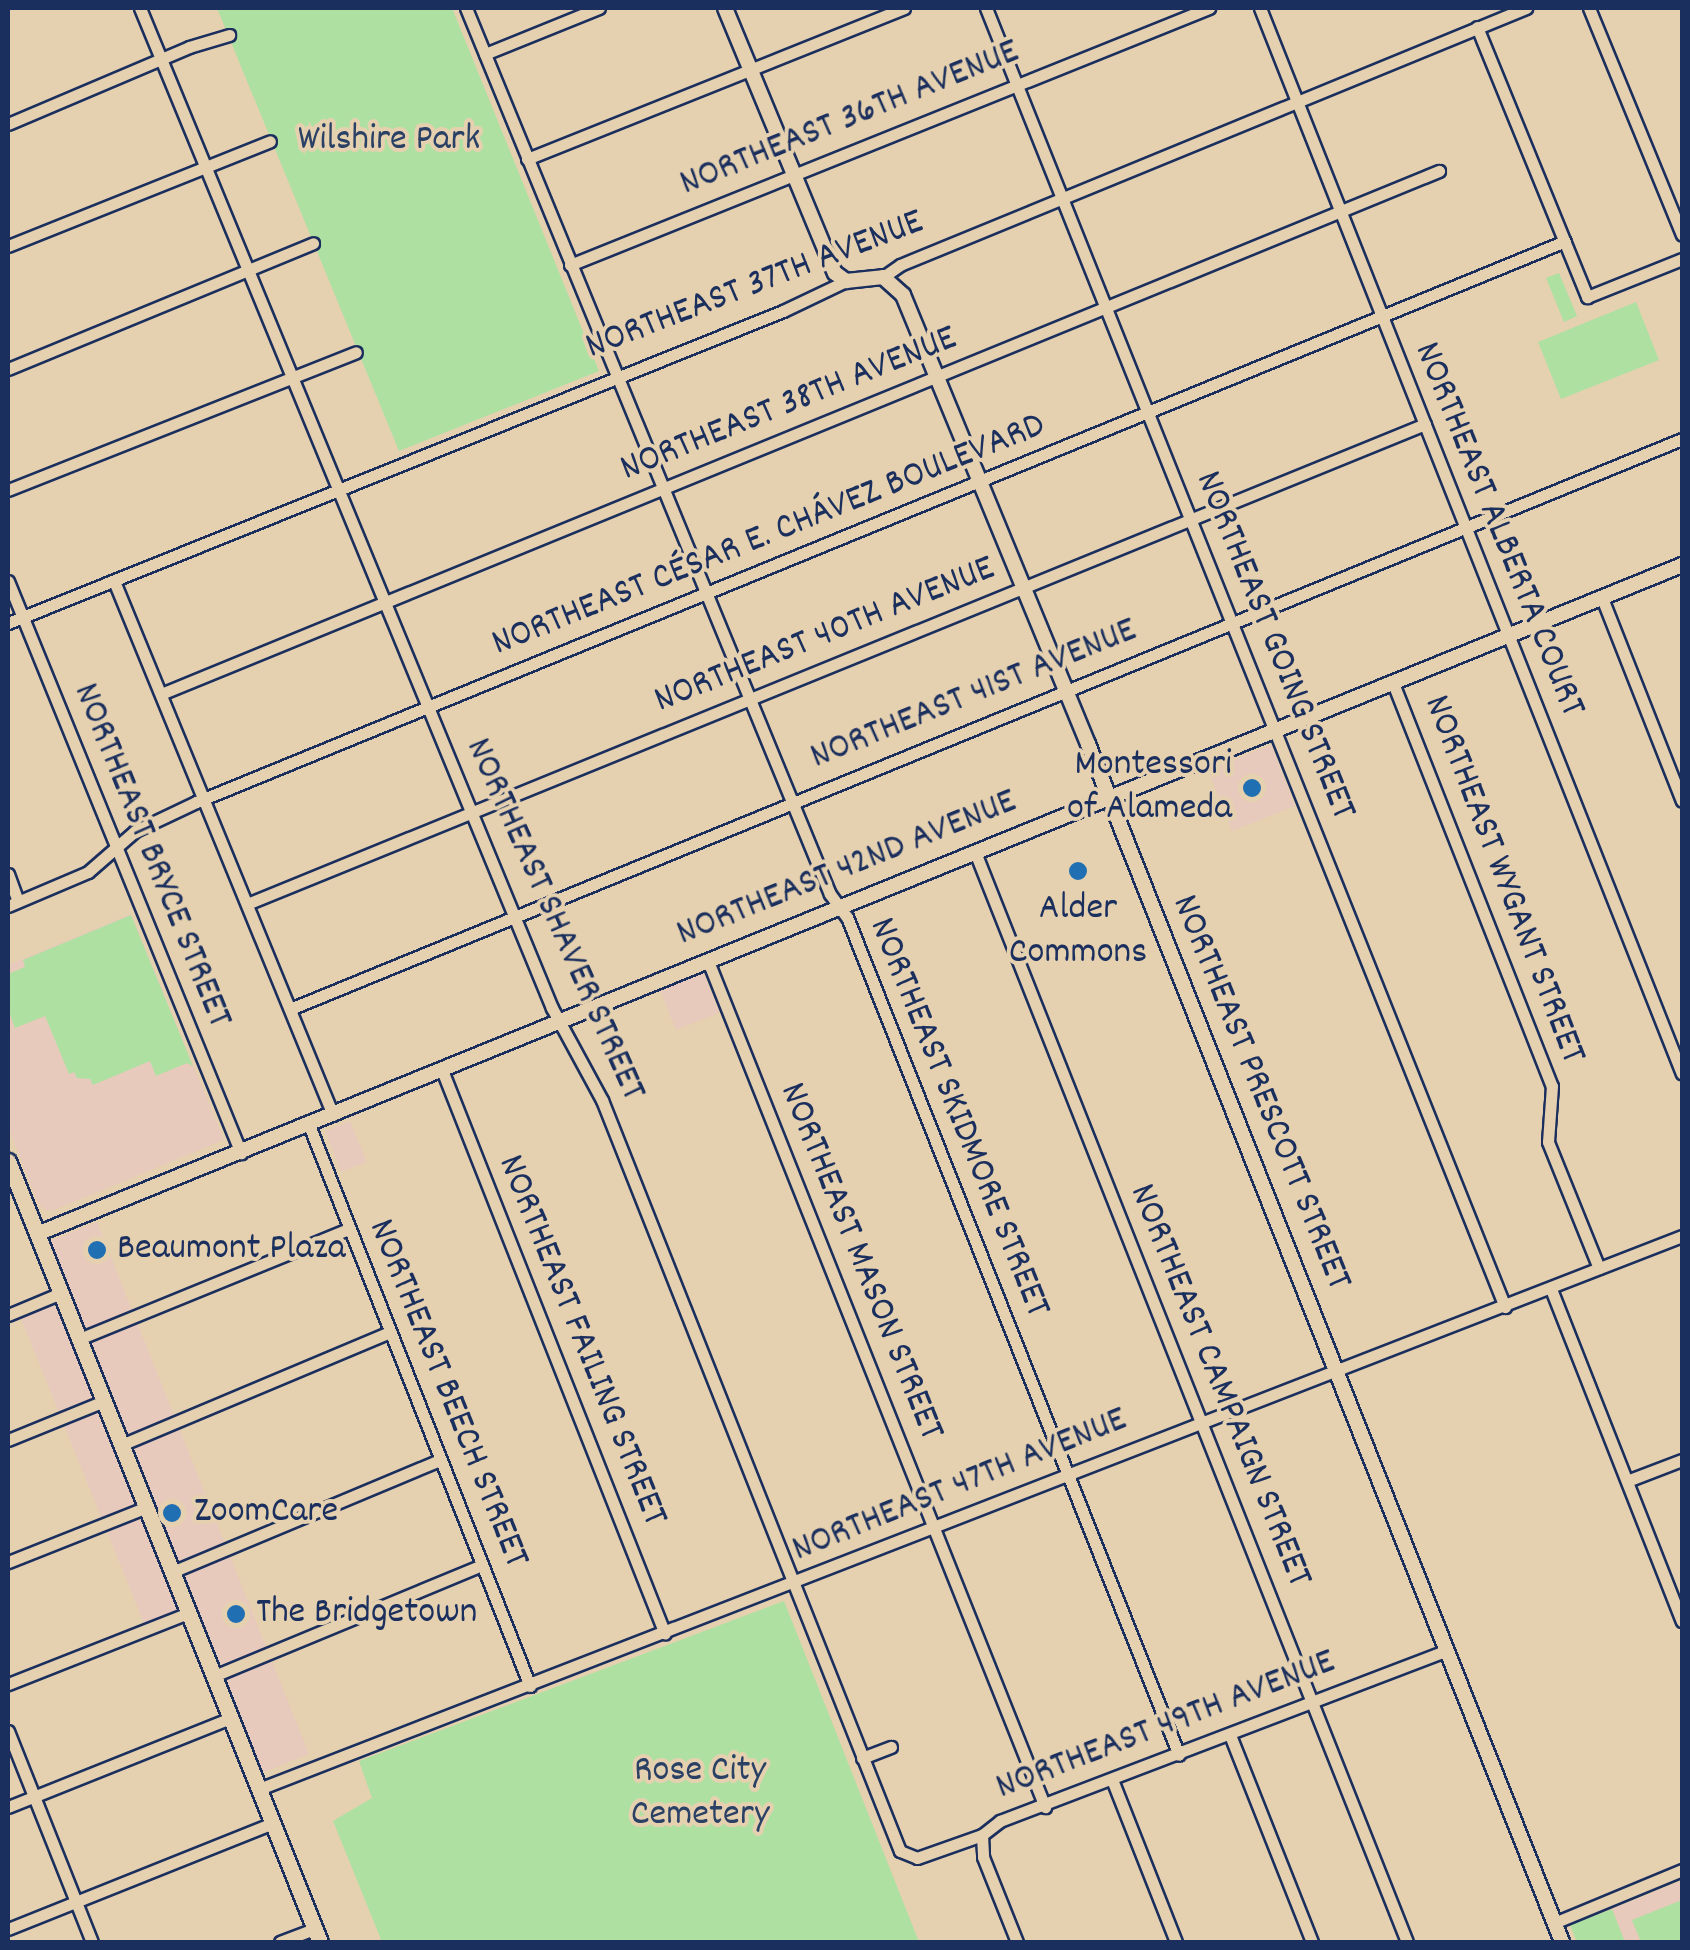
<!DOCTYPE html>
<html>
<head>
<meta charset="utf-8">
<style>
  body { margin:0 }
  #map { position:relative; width:1690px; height:1950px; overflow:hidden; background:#e5d1af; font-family:Dekko,sans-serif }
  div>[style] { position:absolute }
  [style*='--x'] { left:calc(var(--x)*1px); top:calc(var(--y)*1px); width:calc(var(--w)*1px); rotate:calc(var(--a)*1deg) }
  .built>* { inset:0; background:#e7cabc }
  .green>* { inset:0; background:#aee0a1 }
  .roads { filter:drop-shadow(2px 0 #1b2f5e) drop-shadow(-2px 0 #1b2f5e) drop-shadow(0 2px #1b2f5e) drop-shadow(0 -2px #1b2f5e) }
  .minor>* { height:11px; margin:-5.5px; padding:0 5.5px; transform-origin:5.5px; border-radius:5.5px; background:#e5d1af }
  .tertiary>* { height:14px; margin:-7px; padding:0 7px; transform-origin:7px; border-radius:7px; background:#e5d1af }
  .secondary>* { height:15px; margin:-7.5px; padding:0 7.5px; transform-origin:7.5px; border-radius:7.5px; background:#e5d1af }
  .dots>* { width:28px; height:28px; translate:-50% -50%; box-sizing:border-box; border:5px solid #e5d1af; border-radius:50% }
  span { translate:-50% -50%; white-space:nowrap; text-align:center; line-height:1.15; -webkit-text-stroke:8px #e5d1af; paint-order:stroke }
  .street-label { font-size:38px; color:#1b2f5e }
  .park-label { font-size:38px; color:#2a4165 }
  .poi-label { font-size:38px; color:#1b2f5e }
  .right { translate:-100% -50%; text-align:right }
  .left { translate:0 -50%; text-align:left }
  .frame { position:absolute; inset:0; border:10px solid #1b2f5e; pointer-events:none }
</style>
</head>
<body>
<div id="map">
  <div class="built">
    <div style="clip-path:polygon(1271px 745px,1295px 806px,1232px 831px,1208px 770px)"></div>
    <div style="clip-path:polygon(131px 914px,224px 1140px,52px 1211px,45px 1210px,38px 1203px,8px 1127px,8px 965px)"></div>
    <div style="clip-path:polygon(703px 972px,719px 1013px,676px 1030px,660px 990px)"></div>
    <div style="clip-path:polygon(350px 1121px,367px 1162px,341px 1172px,325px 1131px)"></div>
    <div style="clip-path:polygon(97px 1222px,309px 1754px,262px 1773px,49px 1241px)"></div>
    <div style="clip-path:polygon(57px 1303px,182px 1610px,145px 1626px,22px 1321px,22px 1316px)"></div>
    <div style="clip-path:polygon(1682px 1881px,1682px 1942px,1625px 1942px,1612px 1909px)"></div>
  </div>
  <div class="green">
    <div style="clip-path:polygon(217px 8px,452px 8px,599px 371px,399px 451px)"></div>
    <div style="clip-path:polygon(1559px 273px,1577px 316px,1564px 322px,1546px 278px)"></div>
    <div style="clip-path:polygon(1636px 302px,1659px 360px,1561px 399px,1538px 342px)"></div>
    <div style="clip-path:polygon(131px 915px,193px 1066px,187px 1063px,156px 1076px,150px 1061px,93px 1085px,90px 1079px,77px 1078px,74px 1072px,69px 1074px,45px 1016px,15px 1028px,8px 1009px,8px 974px,25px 967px,23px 960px)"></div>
    <div style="clip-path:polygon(784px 1601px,919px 1942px,382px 1942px,333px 1821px,372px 1798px,359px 1761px)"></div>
    <div style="clip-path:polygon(1682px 1900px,1682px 1942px,1641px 1942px,1632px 1920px)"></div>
    <div style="clip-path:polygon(1612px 1909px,1625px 1942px,1577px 1942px,1570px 1925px)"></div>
  </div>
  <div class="roads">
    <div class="minor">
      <div style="--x:140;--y:8;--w:1082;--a:67.61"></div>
      <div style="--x:552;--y:1008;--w:105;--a:61.5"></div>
      <div style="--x:602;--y:1100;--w:808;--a:68.36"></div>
      <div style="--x:900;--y:1851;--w:18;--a:22"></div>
      <div style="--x:917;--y:1858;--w:69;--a:-19.5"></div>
      <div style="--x:982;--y:1835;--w:23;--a:-38"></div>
      <div style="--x:1000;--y:1821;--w:479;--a:-20.9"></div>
      <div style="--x:466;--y:8;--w:958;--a:67.67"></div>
      <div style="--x:830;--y:894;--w:29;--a:54"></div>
      <div style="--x:847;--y:917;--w:901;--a:68.39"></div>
      <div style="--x:986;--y:8;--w:1399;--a:68.22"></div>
      <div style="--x:1260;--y:8;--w:1146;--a:68.4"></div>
      <div style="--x:1589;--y:8;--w:245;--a:67.7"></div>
      <div style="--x:1477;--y:27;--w:292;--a:67.8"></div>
      <div style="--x:1587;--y:297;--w:102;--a:-21.8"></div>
      <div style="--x:485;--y:54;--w:123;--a:-22"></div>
      <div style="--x:8;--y:124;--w:197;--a:-23"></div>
      <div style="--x:189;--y:47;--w:42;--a:-16.7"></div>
      <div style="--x:527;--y:159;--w:406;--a:-21.8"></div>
      <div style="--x:8;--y:246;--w:282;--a:-21.8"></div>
      <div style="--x:570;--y:265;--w:689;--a:-21.91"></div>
      <div style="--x:883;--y:277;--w:21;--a:-35"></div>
      <div style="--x:900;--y:265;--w:677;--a:-22.32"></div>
      <div style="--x:8;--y:369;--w:330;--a:-22.4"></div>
      <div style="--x:8;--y:490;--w:374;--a:-21.6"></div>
      <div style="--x:8;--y:581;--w:618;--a:67.84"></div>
      <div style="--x:114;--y:581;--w:577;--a:67.7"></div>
      <div style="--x:1602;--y:598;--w:218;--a:68.5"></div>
      <div style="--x:8;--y:623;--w:835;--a:-21.93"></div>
      <div style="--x:783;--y:311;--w:70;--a:-25.5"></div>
      <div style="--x:1393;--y:683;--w:433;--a:68.5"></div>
      <div style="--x:1552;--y:1086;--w:56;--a:94.1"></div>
      <div style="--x:1548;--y:1142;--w:136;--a:68"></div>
      <div style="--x:161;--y:694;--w:1381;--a:-22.26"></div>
      <div style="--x:975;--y:852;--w:1172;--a:68.38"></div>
      <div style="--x:8;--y:874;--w:29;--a:70"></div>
      <div style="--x:247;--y:904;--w:1272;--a:-22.17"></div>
      <div style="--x:8;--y:906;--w:87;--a:-23"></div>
      <div style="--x:88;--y:872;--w:62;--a:-41.1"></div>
      <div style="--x:135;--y:831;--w:68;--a:-25.4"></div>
      <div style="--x:196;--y:802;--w:1479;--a:-22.28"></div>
      <div style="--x:708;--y:961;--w:911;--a:68.28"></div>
      <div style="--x:290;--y:1009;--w:1504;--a:-22.27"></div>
      <div style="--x:442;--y:1070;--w:606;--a:68.43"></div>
      <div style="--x:309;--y:1125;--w:603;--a:68.5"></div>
      <div style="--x:1551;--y:1289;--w:357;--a:68.5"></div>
      <div style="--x:8;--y:1315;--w:57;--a:-22.5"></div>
      <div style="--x:79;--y:1339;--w:292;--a:-22.2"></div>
      <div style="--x:8;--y:1440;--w:104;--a:-22.1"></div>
      <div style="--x:121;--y:1445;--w:292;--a:-22.8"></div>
      <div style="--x:1627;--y:1481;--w:59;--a:-20.9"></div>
      <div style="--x:8;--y:1562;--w:149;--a:-21.6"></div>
      <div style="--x:172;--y:1572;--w:290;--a:-22.7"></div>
      <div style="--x:214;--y:1676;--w:290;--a:-22.5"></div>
      <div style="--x:8;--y:1684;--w:193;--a:-21.5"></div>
      <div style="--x:8;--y:1731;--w:227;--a:68.3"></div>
      <div style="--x:1230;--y:1735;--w:223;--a:68.4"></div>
      <div style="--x:862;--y:1758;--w:31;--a:-21"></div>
      <div style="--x:1113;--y:1782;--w:172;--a:68.5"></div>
      <div style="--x:259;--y:1789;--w:1527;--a:-21.24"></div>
      <div style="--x:8;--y:1807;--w:239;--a:-21.8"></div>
      <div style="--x:982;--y:1835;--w:22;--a:87"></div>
      <div style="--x:983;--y:1857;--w:92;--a:68.2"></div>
      <div style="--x:1554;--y:1923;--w:139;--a:-22.5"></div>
      <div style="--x:8;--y:1929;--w:285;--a:-21.8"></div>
      <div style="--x:280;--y:1942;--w:36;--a:-21"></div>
    </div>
    <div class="tertiary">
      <div style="--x:725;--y:8;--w:287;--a:67.5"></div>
      <div style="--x:835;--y:273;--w:14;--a:36"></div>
      <div style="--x:846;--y:281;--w:37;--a:-6"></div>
      <div style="--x:883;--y:277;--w:27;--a:42"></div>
      <div style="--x:903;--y:295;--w:486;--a:67.6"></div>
      <div style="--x:1088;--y:744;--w:1288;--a:68.41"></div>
      <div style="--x:37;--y:1234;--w:1776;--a:-22.13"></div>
    </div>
    <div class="secondary">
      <div style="--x:8;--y:1161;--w:841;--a:68.22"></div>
    </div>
  </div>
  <div class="dots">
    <div style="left:1252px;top:788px;background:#1f6fb2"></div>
    <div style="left:1078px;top:871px;background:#1f6fb2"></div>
    <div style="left:97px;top:1250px;background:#1f6fb2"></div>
    <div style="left:172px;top:1513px;background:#1f6fb2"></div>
    <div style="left:236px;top:1614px;background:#1f6fb2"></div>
  </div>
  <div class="street-label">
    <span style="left:850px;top:119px;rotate:-22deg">NORTHEAST 36TH AVENUE</span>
    <span style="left:755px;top:286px;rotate:-21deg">NORTHEAST 37TH AVENUE</span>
    <span style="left:789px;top:405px;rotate:-22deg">NORTHEAST 38TH AVENUE</span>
    <span style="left:1498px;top:530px;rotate:68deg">NORTHEAST ALBERTA COURT</span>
    <span style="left:769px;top:536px;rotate:-22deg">NORTHEAST CÉSAR E. CHÁVEZ BOULEVARD</span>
    <span style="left:825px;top:636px;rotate:-22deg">NORTHEAST 40TH AVENUE</span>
    <span style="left:1274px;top:646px;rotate:68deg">NORTHEAST GOING STREET</span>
    <span style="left:974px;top:695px;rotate:-22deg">NORTHEAST 41ST AVENUE</span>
    <span style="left:151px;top:856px;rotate:68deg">NORTHEAST BRYCE STREET</span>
    <span style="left:847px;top:869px;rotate:-22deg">NORTHEAST 42ND AVENUE</span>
    <span style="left:1503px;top:880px;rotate:69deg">NORTHEAST WYGANT STREET</span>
    <span style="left:554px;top:920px;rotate:66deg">NORTHEAST SHAVER STREET</span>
    <span style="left:1260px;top:1093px;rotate:68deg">NORTHEAST PRESCOTT STREET</span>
    <span style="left:958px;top:1118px;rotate:68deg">NORTHEAST SKIDMORE STREET</span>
    <span style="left:860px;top:1262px;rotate:68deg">NORTHEAST MASON STREET</span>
    <span style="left:581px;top:1341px;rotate:68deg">NORTHEAST FAILING STREET</span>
    <span style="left:1219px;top:1386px;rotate:68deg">NORTHEAST CAMPAIGN STREET</span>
    <span style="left:447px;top:1394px;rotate:68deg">NORTHEAST BEECH STREET</span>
    <span style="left:960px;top:1486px;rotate:-22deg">NORTHEAST 47TH AVENUE</span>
    <span style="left:1166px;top:1726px;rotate:-21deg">NORTHEAST 49TH AVENUE</span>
  </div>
  <div class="park-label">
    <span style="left:389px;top:141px">Wilshire Park</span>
    <span style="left:700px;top:1794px">Rose City<br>Cemetery</span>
  </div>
  <div class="poi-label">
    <span class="right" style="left:1232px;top:788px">Montessori<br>of Alameda</span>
    <span style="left:1078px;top:932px">Alder<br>Commons</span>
    <span class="left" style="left:117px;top:1250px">Beaumont Plaza</span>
    <span class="left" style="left:194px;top:1513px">ZoomCare</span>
    <span class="left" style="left:256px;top:1614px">The Bridgetown</span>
  </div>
  <div class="frame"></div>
</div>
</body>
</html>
